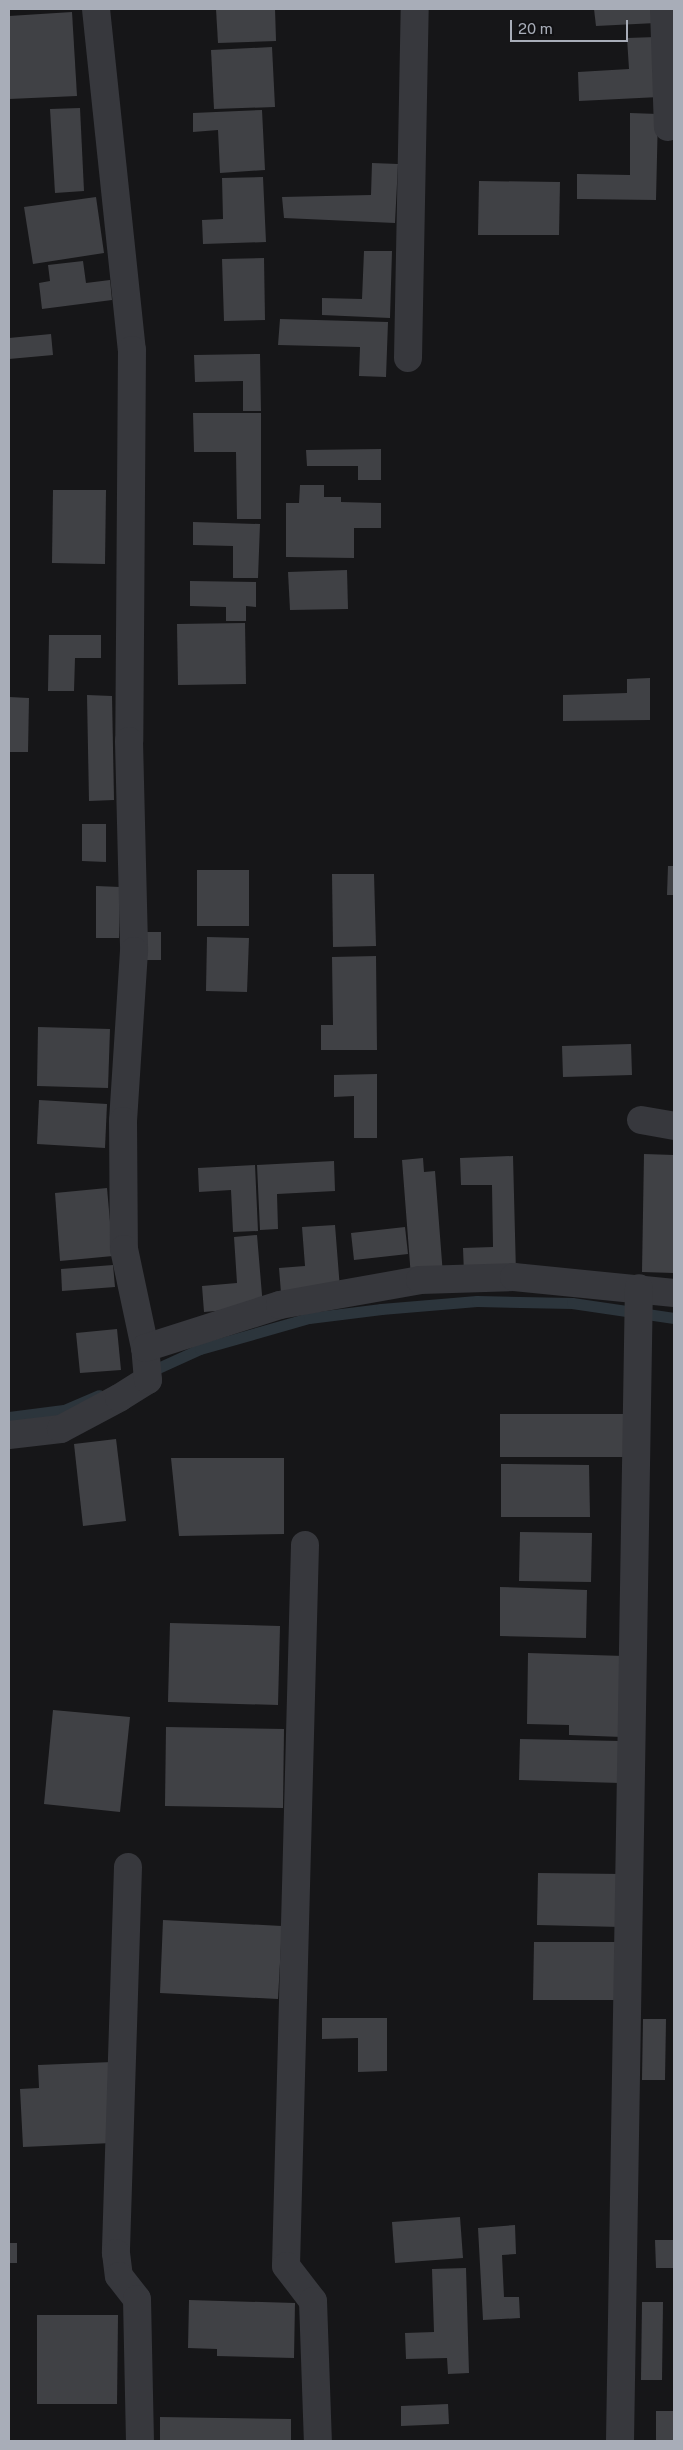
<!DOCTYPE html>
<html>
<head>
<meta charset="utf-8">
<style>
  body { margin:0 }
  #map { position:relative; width:683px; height:2450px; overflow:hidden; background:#161618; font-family:"Public Sans",sans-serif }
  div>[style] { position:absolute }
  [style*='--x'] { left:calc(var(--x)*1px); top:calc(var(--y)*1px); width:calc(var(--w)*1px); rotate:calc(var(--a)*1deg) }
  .stream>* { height:11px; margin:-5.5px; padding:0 5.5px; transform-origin:5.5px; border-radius:5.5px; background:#2c353c }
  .building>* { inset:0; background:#404145 }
  .minor>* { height:28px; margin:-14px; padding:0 14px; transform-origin:14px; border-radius:14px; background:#37383d }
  span { translate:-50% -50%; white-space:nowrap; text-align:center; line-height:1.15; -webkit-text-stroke:4px #111113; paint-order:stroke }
  .frame { position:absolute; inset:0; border:10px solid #a8adb8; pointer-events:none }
  .scale { position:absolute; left:510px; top:20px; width:118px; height:22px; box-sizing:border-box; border:2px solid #a8adb8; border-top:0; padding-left:6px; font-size:15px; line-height:18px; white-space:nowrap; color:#a8adb8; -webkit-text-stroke:4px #111113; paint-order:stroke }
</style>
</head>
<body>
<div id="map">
  <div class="stream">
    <div style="--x:147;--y:1373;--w:58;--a:-24.4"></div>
    <div style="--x:200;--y:1349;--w:113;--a:-15.9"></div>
    <div style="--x:309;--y:1318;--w:73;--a:-7.1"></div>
    <div style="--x:381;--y:1309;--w:96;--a:-4.8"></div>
    <div style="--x:477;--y:1301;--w:95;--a:1.2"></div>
    <div style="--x:572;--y:1303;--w:103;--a:8.4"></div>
    <div style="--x:9;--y:1417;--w:55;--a:-7.3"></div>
    <div style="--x:64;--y:1410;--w:38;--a:-23"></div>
  </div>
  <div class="building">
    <div style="clip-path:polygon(216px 9px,275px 9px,276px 41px,218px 43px)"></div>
    <div style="clip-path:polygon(594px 9px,655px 9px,656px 23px,596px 26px)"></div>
    <div style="clip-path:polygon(72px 12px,77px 96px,9px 99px,9px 16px)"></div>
    <div style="clip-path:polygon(656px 37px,659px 97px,579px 101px,578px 72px,629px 69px,627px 38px)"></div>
    <div style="clip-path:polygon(272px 47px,275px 107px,214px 109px,211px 50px)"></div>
    <div style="clip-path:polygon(80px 108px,84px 191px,55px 193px,50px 109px)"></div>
    <div style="clip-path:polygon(262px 110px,265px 170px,220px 173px,218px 130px,193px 132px,193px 113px)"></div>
    <div style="clip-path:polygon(630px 113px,658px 114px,656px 200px,577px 199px,577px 174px,630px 175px)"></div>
    <div style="clip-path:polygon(372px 163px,398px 164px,395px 223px,284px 218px,282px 197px,371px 195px)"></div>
    <div style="clip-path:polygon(263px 177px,266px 242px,203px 244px,202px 220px,223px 219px,222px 178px)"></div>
    <div style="clip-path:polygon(479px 181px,560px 182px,559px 235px,478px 235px)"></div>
    <div style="clip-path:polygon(96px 197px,104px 253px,33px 264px,24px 207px)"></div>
    <div style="clip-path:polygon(364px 251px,392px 251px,390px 318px,322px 315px,322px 298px,362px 299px)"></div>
    <div style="clip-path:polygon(264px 258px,265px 320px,224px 321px,222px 259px)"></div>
    <div style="clip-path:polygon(83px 261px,86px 283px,110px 280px,112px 300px,42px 309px,39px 283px,50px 281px,48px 265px)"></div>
    <div style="clip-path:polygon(280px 319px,388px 322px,386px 377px,359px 376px,360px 347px,278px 345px)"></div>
    <div style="clip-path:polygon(51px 334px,53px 355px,9px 359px,9px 338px)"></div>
    <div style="clip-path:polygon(260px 354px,261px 411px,243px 411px,243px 381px,195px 382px,194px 355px)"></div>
    <div style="clip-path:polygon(193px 413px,261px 413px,261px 519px,237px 519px,236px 452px,194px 452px)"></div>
    <div style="clip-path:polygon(381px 449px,381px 480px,358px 480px,358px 466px,307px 466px,306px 450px)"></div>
    <div style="clip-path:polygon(300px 485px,324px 485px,324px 497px,341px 497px,341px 502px,381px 503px,381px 528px,354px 528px,354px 558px,286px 557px,286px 503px,299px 503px)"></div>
    <div style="clip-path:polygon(53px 490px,106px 490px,105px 564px,52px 563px)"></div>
    <div style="clip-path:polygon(193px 522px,260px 524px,258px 578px,233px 578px,233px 546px,193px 545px)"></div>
    <div style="clip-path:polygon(347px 570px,348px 609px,290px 610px,288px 572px)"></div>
    <div style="clip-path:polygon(190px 581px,256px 582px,256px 607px,246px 606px,246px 621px,226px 621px,226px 607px,190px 606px)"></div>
    <div style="clip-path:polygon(245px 623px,246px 684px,178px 685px,177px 624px)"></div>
    <div style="clip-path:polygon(49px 635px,101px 635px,101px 658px,75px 658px,74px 691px,48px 691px)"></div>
    <div style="clip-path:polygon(650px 678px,650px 720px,563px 721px,563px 695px,627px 693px,627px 679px)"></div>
    <div style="clip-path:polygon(87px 695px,112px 696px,114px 800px,89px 801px)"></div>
    <div style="clip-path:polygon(9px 697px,29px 698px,28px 752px,9px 752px)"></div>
    <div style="clip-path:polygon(82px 824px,106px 824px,106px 862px,82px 861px)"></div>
    <div style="clip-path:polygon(668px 866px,674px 866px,674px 895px,667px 895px)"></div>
    <div style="clip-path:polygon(197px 870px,249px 870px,249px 926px,197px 926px)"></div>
    <div style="clip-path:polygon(332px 874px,374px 874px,376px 946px,333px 947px)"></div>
    <div style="clip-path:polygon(96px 886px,120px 887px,119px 938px,96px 938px)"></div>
    <div style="clip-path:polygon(141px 932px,161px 932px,161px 960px,140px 960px)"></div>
    <div style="clip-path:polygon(207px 937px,249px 938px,247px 992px,206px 991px)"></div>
    <div style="clip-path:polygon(376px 956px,377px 1050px,321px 1050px,321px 1025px,333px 1025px,332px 957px)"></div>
    <div style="clip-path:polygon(38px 1027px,110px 1029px,108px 1088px,37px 1086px)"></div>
    <div style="clip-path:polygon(631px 1044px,632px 1075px,563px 1077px,562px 1046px)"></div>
    <div style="clip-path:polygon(377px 1074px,377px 1138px,354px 1138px,354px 1096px,334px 1097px,334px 1075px)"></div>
    <div style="clip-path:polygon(39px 1100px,107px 1104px,105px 1148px,37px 1144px)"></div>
    <div style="clip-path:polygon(644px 1154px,674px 1155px,674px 1273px,642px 1272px)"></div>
    <div style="clip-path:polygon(513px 1156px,516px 1273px,464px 1274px,463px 1248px,493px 1247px,492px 1185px,461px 1185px,460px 1158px)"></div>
    <div style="clip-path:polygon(423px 1158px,424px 1172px,435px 1171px,443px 1275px,411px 1277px,402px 1160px)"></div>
    <div style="clip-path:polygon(334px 1161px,335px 1191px,277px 1194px,278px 1229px,260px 1230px,257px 1165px)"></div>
    <div style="clip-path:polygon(255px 1165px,258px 1231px,233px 1232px,231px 1190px,199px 1192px,198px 1168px)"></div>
    <div style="clip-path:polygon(107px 1188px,113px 1256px,60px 1261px,55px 1193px)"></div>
    <div style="clip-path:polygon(335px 1225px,340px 1289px,281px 1293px,279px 1268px,305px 1266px,302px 1227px)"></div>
    <div style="clip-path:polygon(405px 1227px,408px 1254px,354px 1260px,351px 1233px)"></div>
    <div style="clip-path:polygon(257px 1235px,263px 1307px,204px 1312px,202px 1286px,237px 1283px,234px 1237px)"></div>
    <div style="clip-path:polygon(113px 1265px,115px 1287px,62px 1291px,61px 1269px)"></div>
    <div style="clip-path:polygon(117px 1329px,121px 1370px,80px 1373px,76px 1333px)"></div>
    <div style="clip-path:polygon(500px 1414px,625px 1414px,625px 1457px,500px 1457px)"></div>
    <div style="clip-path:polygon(116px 1439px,126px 1521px,83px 1526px,74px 1444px)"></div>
    <div style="clip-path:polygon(171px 1458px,284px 1458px,284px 1534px,179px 1536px)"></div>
    <div style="clip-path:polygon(501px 1464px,589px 1465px,590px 1517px,501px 1517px)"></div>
    <div style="clip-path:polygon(520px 1532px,592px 1533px,591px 1582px,519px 1581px)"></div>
    <div style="clip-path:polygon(500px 1587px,587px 1590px,586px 1638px,500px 1636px)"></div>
    <div style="clip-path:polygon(170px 1623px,280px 1626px,278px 1705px,168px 1702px)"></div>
    <div style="clip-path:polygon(528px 1653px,624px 1656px,622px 1737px,569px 1735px,569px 1725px,527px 1724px)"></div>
    <div style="clip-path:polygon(53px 1710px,130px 1717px,120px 1812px,44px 1804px)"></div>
    <div style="clip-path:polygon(166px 1727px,284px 1729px,283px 1808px,165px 1806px)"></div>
    <div style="clip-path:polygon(520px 1739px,621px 1741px,620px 1783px,519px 1780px)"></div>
    <div style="clip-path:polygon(538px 1873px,622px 1874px,621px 1927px,537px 1925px)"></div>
    <div style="clip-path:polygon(163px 1920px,282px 1926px,278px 1999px,160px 1993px)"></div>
    <div style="clip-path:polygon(534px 1942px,617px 1942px,617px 2000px,533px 2000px)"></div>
    <div style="clip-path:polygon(322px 2018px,387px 2018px,387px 2071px,358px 2072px,358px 2038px,322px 2039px)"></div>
    <div style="clip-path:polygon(643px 2019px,666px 2019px,665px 2080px,642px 2080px)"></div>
    <div style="clip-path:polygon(112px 2062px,112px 2143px,23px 2147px,20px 2089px,39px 2088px,38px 2065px)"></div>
    <div style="clip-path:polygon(460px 2217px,463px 2258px,395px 2263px,392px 2222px)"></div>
    <div style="clip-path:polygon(515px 2225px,516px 2254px,502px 2255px,504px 2297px,519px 2297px,520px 2318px,483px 2320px,478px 2228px)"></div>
    <div style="clip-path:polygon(655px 2240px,674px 2240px,674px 2268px,656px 2268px)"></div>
    <div style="clip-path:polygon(9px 2243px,17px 2243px,17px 2263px,9px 2263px)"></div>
    <div style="clip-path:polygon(466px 2268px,469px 2373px,448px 2374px,447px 2358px,406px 2359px,405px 2333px,434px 2332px,432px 2269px)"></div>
    <div style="clip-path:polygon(189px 2300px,295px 2303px,294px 2358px,217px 2356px,217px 2349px,188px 2348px)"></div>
    <div style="clip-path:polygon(642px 2302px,663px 2302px,662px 2380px,641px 2380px)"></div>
    <div style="clip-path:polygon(37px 2315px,118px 2315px,117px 2404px,37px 2404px)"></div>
    <div style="clip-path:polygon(448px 2404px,449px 2424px,401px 2426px,401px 2406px)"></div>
    <div style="clip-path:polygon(656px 2411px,674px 2411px,674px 2441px,656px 2441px)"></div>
    <div style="clip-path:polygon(160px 2417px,291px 2419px,291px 2441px,160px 2441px)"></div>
  </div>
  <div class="minor">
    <div style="--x:96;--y:9;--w:343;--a:84"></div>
    <div style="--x:132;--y:350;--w:391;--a:90.4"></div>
    <div style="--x:129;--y:741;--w:210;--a:88.6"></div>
    <div style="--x:134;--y:951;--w:170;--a:93.7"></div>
    <div style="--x:123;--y:1121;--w:128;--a:89.6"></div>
    <div style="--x:124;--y:1249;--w:101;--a:78"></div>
    <div style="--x:664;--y:9;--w:118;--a:88.1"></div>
    <div style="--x:408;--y:358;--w:349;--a:-88.9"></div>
    <div style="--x:641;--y:1120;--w:34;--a:10"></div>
    <div style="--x:9;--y:1435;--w:52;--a:-6.6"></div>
    <div style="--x:61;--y:1429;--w:66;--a:-28.1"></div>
    <div style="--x:119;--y:1398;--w:34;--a:-32"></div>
    <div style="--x:148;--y:1380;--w:32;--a:-95"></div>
    <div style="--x:145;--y:1348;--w:142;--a:-17.7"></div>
    <div style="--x:280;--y:1305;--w:142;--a:-10.1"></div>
    <div style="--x:420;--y:1280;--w:94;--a:-1.8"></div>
    <div style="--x:514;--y:1277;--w:161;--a:5.7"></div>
    <div style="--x:305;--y:1545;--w:721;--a:91.51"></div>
    <div style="--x:286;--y:2266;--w:44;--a:52.4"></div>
    <div style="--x:313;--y:2301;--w:140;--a:88"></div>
    <div style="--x:128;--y:1867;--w:386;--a:91.8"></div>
    <div style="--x:116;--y:2253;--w:23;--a:83"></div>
    <div style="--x:119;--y:2276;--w:29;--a:52"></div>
    <div style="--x:137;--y:2299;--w:142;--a:88.8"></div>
    <div style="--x:620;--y:2441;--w:1153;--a:-89.06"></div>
  </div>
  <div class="frame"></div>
  <div class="scale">20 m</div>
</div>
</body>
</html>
